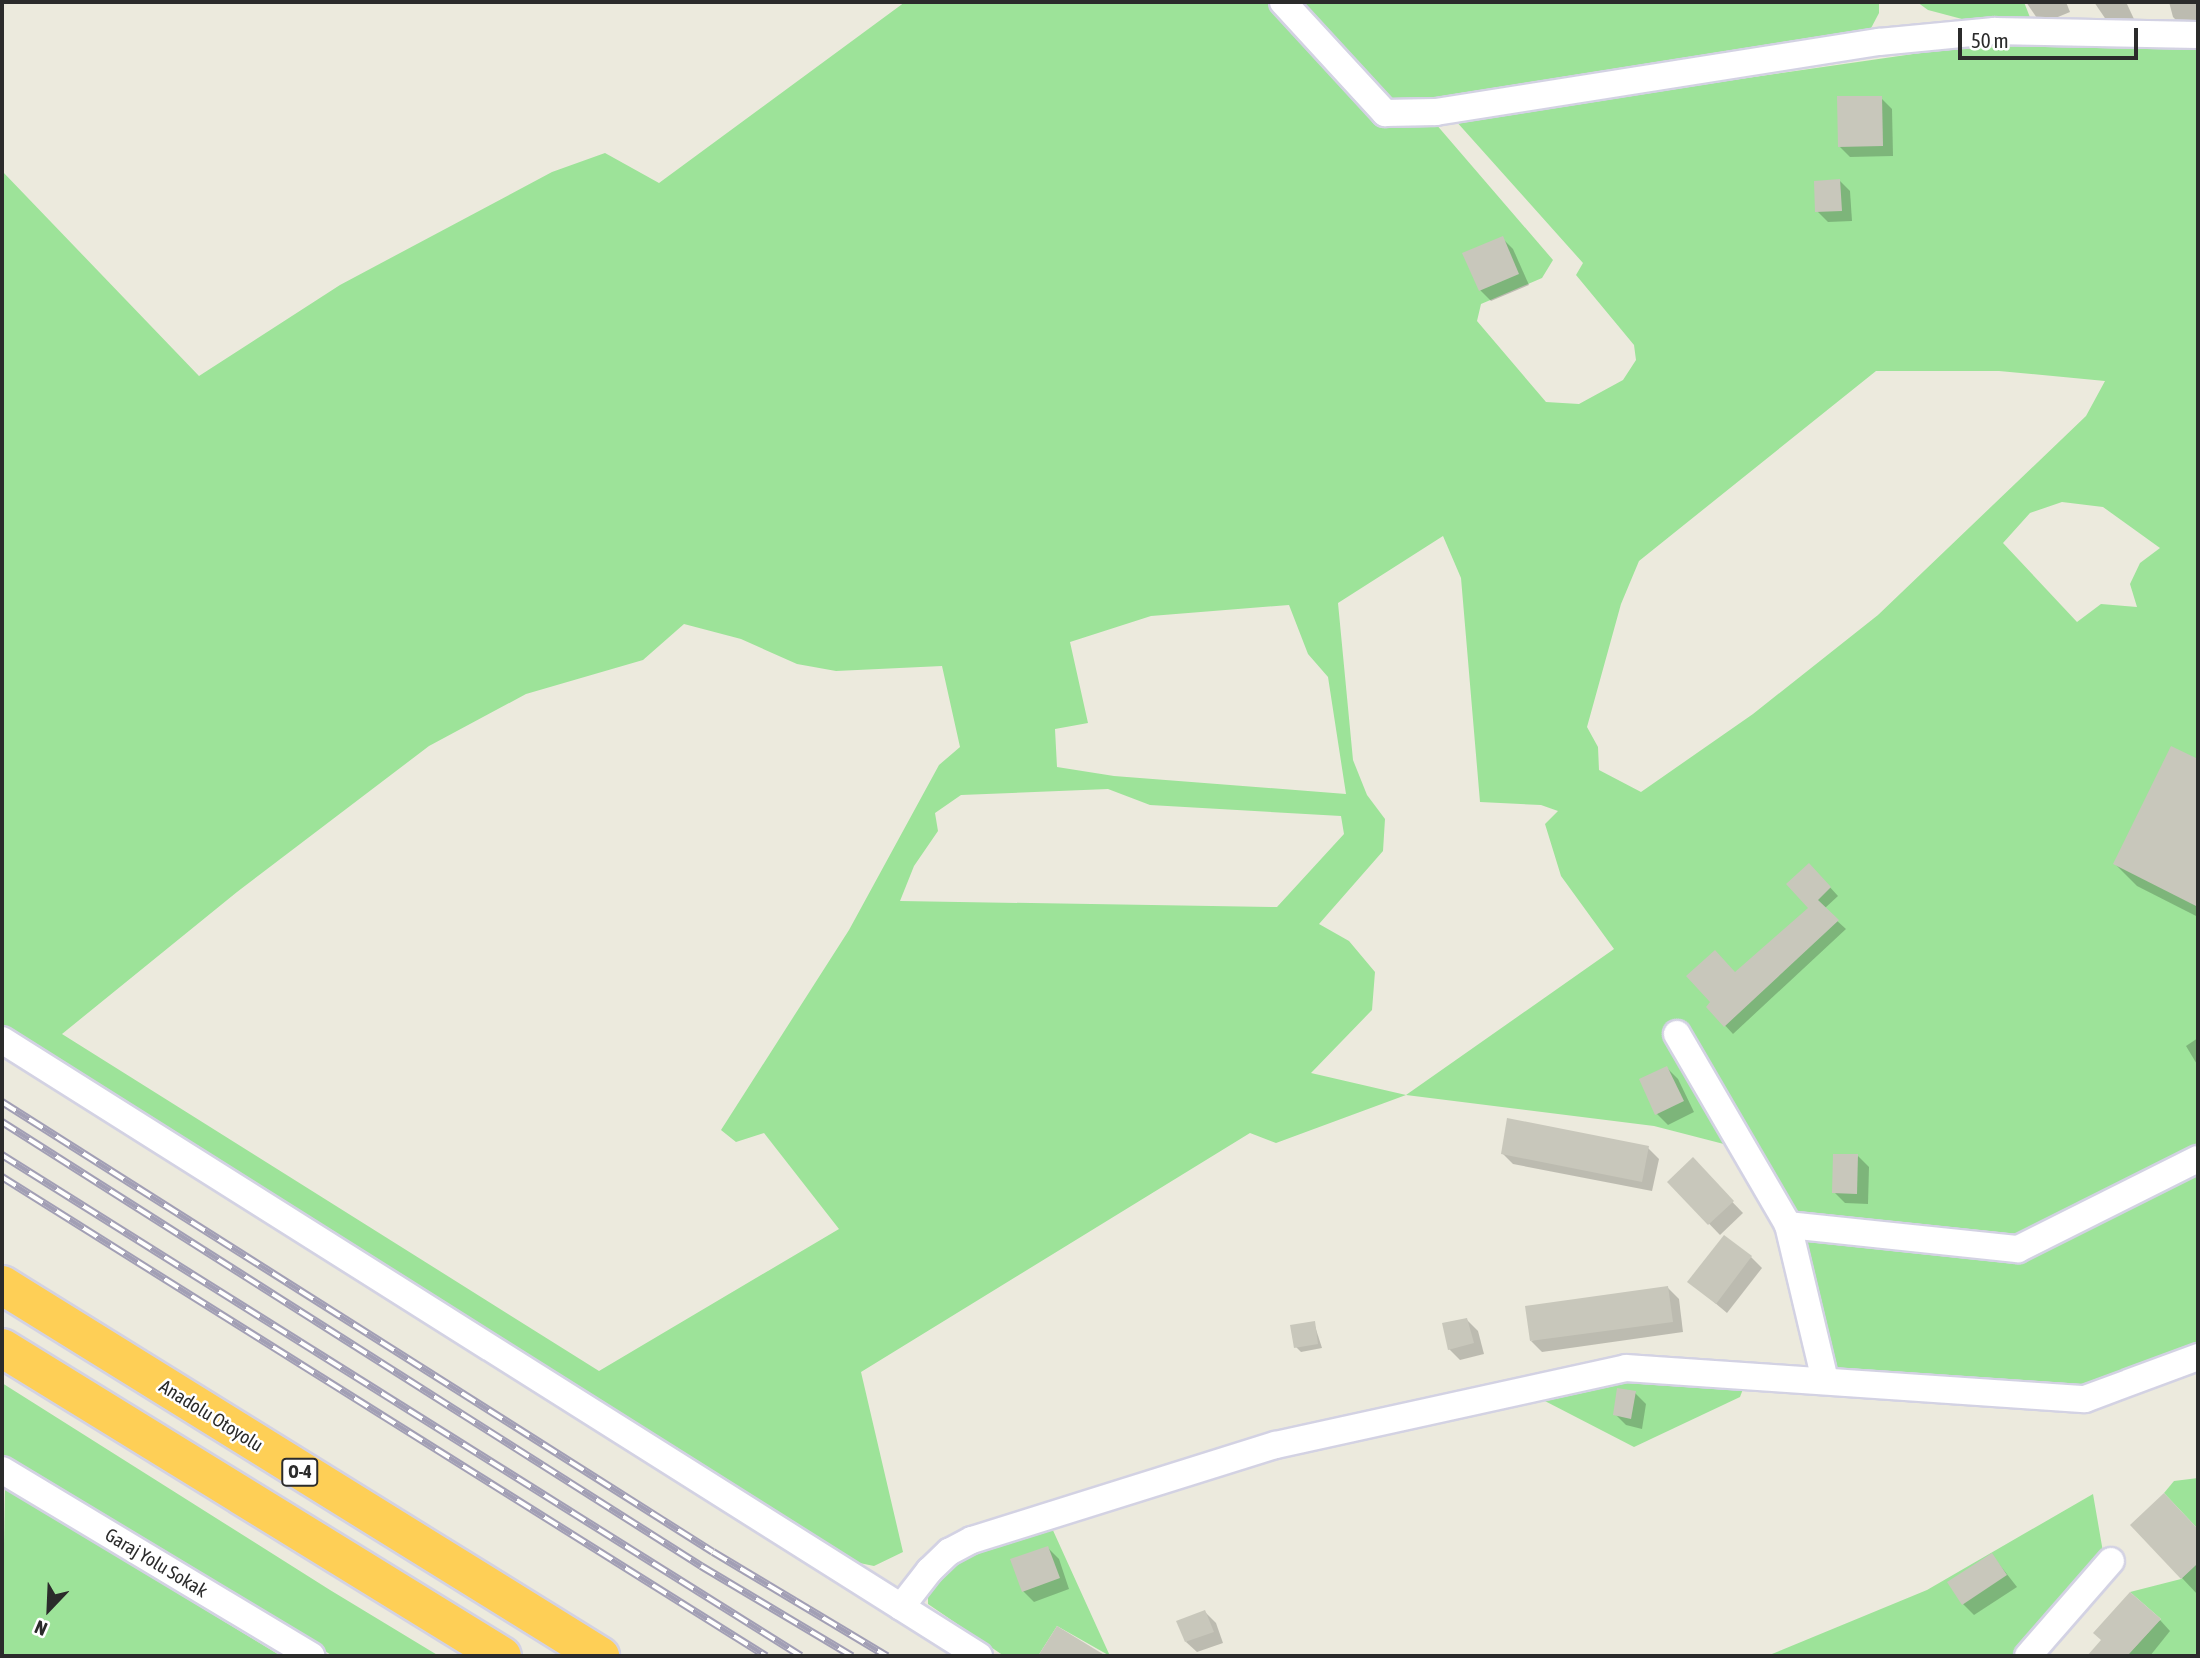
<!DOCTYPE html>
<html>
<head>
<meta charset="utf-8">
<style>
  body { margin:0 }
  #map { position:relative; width:2200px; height:1658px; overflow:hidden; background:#eceadd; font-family:"Asap Condensed",sans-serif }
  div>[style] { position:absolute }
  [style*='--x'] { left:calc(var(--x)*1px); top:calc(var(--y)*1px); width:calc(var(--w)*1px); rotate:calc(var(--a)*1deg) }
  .green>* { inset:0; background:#9de399 }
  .shadow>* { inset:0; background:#0003 }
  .building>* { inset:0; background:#c8c7bb }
  .roads { filter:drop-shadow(2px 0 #d3d2e3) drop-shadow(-2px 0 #d3d2e3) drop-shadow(0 2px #d3d2e3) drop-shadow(0 -2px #d3d2e3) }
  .minor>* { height:26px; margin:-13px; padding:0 13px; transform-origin:13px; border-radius:13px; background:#fff }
  .highway>* { height:38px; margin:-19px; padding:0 19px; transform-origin:19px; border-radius:19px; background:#fecf56 }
  .rail>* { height:8px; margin-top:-4px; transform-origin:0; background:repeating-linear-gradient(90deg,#fff 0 16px,#a29fb5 0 32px); box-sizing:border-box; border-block:2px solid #a29fb5 }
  span { translate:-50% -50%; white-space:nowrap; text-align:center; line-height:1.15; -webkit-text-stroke:5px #fff; paint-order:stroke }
  .shield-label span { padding:2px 5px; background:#fff; border:2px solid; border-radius:5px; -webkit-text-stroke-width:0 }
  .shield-label { font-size:18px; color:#2b2b2b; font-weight:700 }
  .street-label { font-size:19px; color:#2b2b2b }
  .frame { position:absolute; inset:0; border:4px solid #2b2b2b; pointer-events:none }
  .north { position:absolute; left:14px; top:1574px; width:70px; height:70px; -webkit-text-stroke:5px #fff; paint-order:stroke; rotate:203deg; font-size:19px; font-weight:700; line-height:28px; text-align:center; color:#2b2b2b }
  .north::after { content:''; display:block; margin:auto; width:24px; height:32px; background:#2b2b2b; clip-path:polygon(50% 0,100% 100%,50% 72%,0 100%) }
  .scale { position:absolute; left:1958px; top:28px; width:180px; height:32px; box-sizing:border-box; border:4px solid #2b2b2b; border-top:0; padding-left:9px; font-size:21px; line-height:24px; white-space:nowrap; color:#2b2b2b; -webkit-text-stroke:5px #fff; paint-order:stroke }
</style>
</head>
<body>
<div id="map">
  <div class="green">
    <div style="clip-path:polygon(evenodd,905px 2px,1271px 2px,1375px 117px,1435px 123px,1553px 260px,1542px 278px,1481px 304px,1477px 321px,1546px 402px,1579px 404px,1623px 380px,1636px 360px,1634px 345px,1576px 275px,1583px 263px,1455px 120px,1934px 51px,2033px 45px,2198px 46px,2198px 1357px,2085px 1399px,1825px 1380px,1788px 1225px,1747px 1150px,1654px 1126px,1406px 1095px,1276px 1143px,1250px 1133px,861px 1372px,903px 1552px,874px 1566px,845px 1560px,796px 1535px,518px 1349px,413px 1292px,2px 1029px,2px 171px,199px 376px,340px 285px,552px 172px,605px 153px,659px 183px,905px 2px,1876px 371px,1999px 371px,2105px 381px,2086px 416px,1878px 615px,1753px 714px,1641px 792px,1599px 770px,1598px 747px,1587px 727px,1621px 604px,1639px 561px,1876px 371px,905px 2px,2062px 502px,2103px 507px,2160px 548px,2140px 563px,2130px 584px,2137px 607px,2101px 604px,2077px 622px,2003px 543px,2030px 513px,2062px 502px,905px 2px,1443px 536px,1461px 578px,1480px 802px,1541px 805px,1558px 811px,1545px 824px,1561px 876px,1614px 949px,1406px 1095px,1311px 1073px,1372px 1010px,1375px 972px,1349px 941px,1319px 924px,1383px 851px,1385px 819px,1367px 795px,1353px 760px,1338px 603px,1443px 536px,905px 2px,1289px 605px,1308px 654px,1328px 677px,1346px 794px,1114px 776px,1057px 767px,1055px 729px,1088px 723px,1070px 642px,1151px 616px,1289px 605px,905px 2px,684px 624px,741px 639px,797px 664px,836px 671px,942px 666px,960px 747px,939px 765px,849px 930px,721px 1130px,736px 1142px,764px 1133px,839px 1229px,599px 1371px,62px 1034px,237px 892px,429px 746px,526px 694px,643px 660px,684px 624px,905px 2px,1108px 789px,1150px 805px,1341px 816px,1344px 834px,1277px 907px,900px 901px,914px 866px,938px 831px,935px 813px,961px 795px,1108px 789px)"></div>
    <div style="clip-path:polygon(1297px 2px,1879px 2px,1879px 13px,1869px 32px,1416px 104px,1387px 100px)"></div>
    <div style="clip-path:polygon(1917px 2px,2024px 2px,2031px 20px,1962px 19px,1928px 10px)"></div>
    <div style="clip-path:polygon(1654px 1377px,1746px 1381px,1740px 1397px,1634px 1447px,1541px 1399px)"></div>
    <div style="clip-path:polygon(2px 1383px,330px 1590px,439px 1656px,333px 1656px,2px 1454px)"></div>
    <div style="clip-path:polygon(2198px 1478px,2198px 1529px,2164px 1493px,2174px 1481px)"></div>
    <div style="clip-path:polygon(5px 1488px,281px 1656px,2px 1656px)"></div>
    <div style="clip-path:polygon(2093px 1494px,2103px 1552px,2012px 1656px,1767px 1656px,1927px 1590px)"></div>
    <div style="clip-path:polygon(1051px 1526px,1110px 1656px,1057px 1626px,1038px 1656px,1004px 1656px,928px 1604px,928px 1589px,942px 1570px,983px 1544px)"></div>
    <div style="clip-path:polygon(2198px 1563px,2198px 1656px,2127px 1656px,2161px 1619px,2130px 1592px,2181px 1579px)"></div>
  </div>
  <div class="shadow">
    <div style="clip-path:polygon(2026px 2px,2066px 2px,2070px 12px,2041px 24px)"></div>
    <div style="clip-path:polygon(2094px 2px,2126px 2px,2134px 19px,2111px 27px)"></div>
    <div style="clip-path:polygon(2169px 2px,2198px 2px,2198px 25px,2184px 28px,2173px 17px)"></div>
    <div style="clip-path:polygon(1881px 98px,1892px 109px,1893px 156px,1850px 157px,1839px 146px)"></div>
    <div style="clip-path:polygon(1839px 180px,1850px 191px,1852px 221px,1828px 222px,1817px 211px)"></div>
    <div style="clip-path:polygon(1502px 238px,1513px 249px,1529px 285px,1491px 301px,1480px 290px)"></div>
    <div style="clip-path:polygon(2172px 748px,2198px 761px,2198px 917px,2137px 886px,2115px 864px)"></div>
    <div style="clip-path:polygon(1817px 873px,1838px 896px,1824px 909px,1846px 929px,1733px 1034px,1708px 1007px,1735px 974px,1810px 908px)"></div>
    <div style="clip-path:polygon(2198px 1038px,2198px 1066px,2186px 1046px)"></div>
    <div style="clip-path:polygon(1667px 1068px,1678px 1079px,1694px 1112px,1668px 1125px,1657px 1114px)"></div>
    <div style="clip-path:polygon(1648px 1148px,1659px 1159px,1652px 1191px,1513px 1164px,1502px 1153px)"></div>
    <div style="clip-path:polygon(1858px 1156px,1869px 1167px,1868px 1204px,1845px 1203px,1834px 1192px)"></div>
    <div style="clip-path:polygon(1692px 1160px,1743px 1213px,1720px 1235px,1669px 1182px)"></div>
    <div style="clip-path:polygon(1751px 1257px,1762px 1268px,1727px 1313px,1690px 1282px)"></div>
    <div style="clip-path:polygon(1668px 1288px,1679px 1299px,1683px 1332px,1542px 1352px,1531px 1341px)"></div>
    <div style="clip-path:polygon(1467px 1320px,1478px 1331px,1484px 1354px,1460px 1360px,1449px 1349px)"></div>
    <div style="clip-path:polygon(1314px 1323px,1322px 1348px,1301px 1352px,1296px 1347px)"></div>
    <div style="clip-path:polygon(1635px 1393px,1646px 1404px,1642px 1429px,1626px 1425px,1615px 1414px)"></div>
    <div style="clip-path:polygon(2180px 1512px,2198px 1531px,2198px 1595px,2182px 1578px)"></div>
    <div style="clip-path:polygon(1048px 1548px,1059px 1559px,1069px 1589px,1034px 1602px,1023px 1591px)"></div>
    <div style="clip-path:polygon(1992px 1555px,2017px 1587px,1974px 1615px,1963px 1604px)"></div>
    <div style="clip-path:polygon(1205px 1612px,1216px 1623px,1223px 1643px,1197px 1652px,1186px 1642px)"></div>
    <div style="clip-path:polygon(2160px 1620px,2170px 1631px,2150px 1656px,2089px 1656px,2103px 1640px)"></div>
  </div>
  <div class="building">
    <div style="clip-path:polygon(1837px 96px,1882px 96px,1883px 146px,1838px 147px)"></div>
    <div style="clip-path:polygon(1840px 179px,1842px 211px,1815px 212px,1814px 181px)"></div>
    <div style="clip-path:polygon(1503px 236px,1519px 274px,1479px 291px,1462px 253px)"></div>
    <div style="clip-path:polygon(2171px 746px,2198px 759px,2198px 907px,2113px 864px)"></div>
    <div style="clip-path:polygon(1809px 863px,1831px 887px,1818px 900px,1839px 920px,1724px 1027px,1706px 1007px,1710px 1002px,1686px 976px,1715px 950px,1735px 972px,1808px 908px,1786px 884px)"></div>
    <div style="clip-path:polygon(1667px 1066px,1684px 1101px,1655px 1115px,1639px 1079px)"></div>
    <div style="clip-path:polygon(1507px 1118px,1649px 1146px,1642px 1182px,1501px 1154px)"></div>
    <div style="clip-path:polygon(1833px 1154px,1858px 1154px,1857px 1194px,1832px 1193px)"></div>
    <div style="clip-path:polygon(1693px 1157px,1734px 1201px,1708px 1225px,1667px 1182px)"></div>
    <div style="clip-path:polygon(1724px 1235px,1752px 1256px,1716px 1304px,1687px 1282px)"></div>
    <div style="clip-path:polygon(1668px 1286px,1673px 1322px,1530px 1341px,1525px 1306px)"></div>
    <div style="clip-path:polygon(1467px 1318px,1474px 1343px,1448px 1350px,1442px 1323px)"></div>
    <div style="clip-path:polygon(1315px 1321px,1318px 1344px,1294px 1348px,1290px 1325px)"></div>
    <div style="clip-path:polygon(1617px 1388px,1636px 1391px,1631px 1419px,1613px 1415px)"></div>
    <div style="clip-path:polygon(2164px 1493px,2198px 1529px,2198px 1563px,2181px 1579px,2130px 1525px)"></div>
    <div style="clip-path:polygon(1048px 1546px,1060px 1578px,1022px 1592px,1010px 1559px)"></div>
    <div style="clip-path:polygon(1992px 1553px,2007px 1575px,1962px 1605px,1947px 1582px)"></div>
    <div style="clip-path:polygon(2130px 1592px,2161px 1619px,2127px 1656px,2087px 1656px,2101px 1640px,2093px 1633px)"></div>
    <div style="clip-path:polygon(1205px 1610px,1214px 1632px,1185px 1642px,1176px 1621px)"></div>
    <div style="clip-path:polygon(1057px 1626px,1106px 1656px,1038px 1656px)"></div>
  </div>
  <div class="roads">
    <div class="minor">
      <div style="--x:1283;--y:2;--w:151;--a:47.4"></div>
      <div style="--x:1385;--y:113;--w:51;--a:-1.1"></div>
      <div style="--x:1436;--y:112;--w:448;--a:-9"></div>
      <div style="--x:1879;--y:42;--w:116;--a:-5.5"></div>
      <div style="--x:1994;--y:31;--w:204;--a:1.1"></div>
      <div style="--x:1677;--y:1034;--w:221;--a:59.8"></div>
      <div style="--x:2;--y:1040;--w:1155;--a:32.23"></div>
      <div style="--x:1825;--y:1380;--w:159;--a:-103.4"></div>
      <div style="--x:1788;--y:1225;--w:231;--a:6"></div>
      <div style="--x:2018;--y:1249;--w:201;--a:-26.6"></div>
      <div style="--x:2;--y:1470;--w:361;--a:31"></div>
      <div style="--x:901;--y:1607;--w:46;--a:-52.1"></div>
      <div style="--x:929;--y:1571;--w:28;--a:-44"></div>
      <div style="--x:949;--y:1552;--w:26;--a:-28"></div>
      <div style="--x:972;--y:1540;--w:318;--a:-17.4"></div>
      <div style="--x:1276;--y:1445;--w:358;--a:-12.4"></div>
      <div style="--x:1626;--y:1368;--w:460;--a:3.9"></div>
      <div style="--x:2085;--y:1399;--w:121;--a:-20.4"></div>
      <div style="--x:2028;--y:1656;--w:126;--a:-48.9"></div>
    </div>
    <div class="highway">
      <div style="--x:2;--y:1285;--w:704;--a:31.82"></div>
      <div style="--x:2;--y:1348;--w:587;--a:31.63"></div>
    </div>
  </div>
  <div class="rail">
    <div style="--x:2;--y:1102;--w:841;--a:32.33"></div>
    <div style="--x:713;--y:1552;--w:203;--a:30.9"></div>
    <div style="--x:2;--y:1122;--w:828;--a:32.42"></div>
    <div style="--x:701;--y:1566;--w:176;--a:30.8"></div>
    <div style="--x:2;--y:1155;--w:943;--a:32.09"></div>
    <div style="--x:2;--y:1177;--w:902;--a:32.09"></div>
  </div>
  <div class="shield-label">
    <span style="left:300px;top:1472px">O-4</span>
  </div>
  <div class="street-label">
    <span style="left:211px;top:1416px;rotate:32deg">Anadolu Otoyolu</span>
    <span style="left:156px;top:1563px;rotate:31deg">Garaj Yolu Sokak</span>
  </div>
  <div class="frame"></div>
  <div class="north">N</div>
  <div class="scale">50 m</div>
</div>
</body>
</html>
